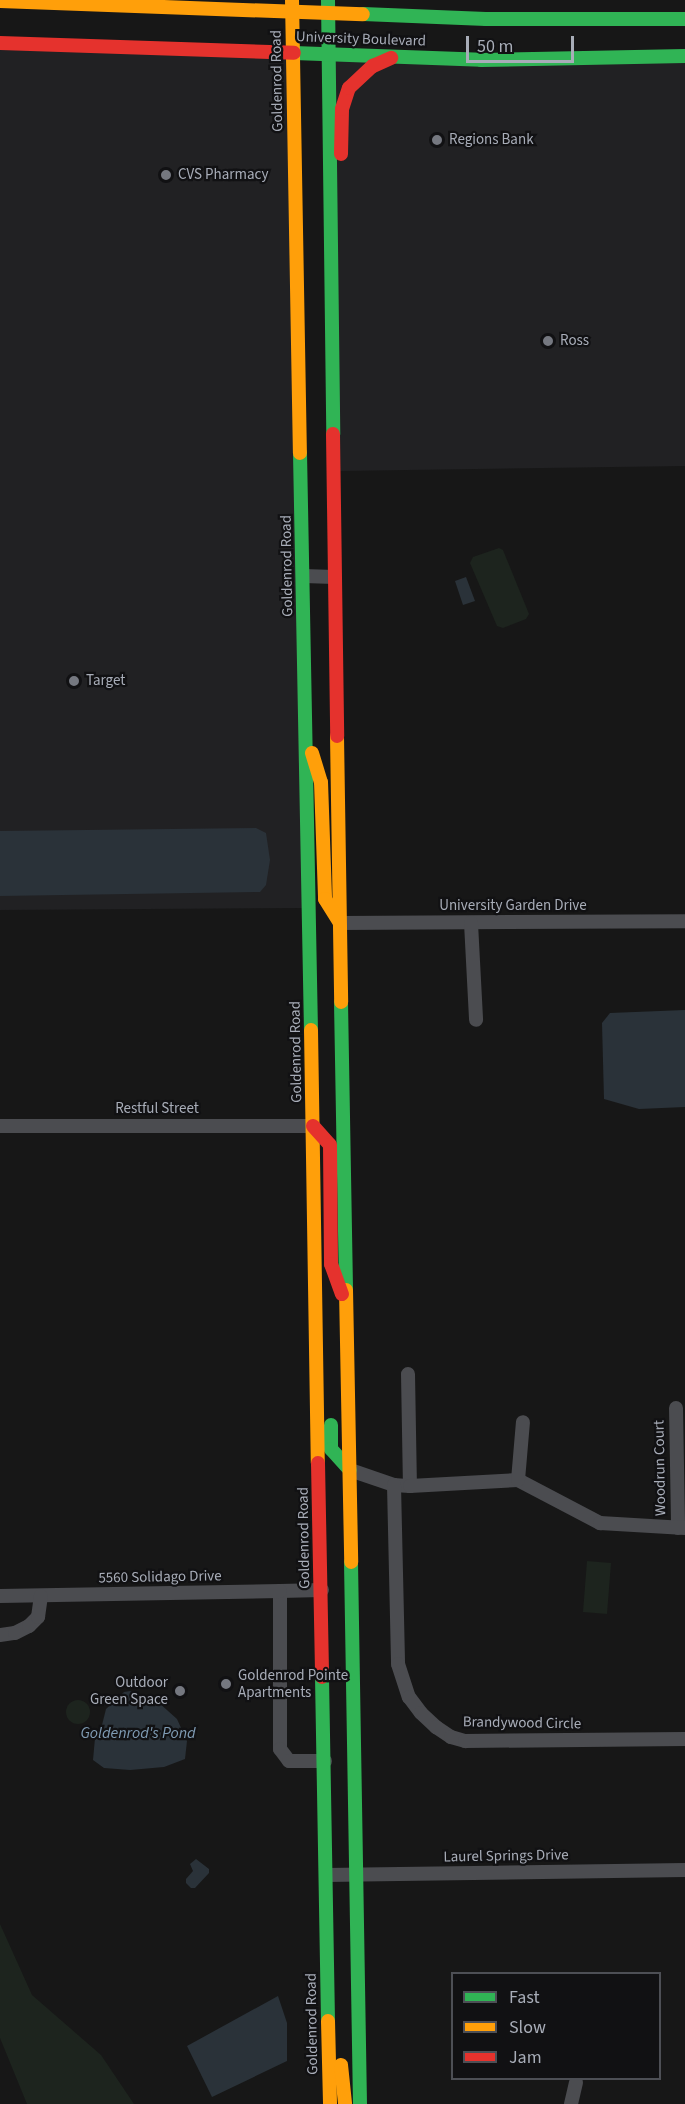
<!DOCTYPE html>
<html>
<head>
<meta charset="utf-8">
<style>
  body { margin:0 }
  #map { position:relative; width:685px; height:2104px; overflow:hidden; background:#171717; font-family:"Source Sans 3",sans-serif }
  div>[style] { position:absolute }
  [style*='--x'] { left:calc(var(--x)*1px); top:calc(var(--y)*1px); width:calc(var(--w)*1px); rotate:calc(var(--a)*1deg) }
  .built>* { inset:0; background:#212123 }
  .green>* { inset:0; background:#1d241e }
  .round { border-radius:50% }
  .water>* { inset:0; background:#2a3239 }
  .street>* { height:14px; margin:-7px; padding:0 7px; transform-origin:7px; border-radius:7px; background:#4b4c50 }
  .fast>* { height:14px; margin:-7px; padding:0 7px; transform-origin:7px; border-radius:7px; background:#30b455 }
  .slow>* { height:14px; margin:-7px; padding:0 7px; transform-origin:7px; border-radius:7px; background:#ff9f0a }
  .jam>* { height:14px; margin:-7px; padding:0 7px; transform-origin:7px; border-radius:7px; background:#e5322d }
  .dots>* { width:16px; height:16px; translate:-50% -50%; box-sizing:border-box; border:3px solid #111113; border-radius:50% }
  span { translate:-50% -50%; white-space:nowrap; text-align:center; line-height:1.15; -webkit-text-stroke:4.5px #111113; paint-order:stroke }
  .street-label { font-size:15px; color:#a8adb8 }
  .poi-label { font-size:15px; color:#a8adb8 }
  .left { translate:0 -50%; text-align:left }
  .right { translate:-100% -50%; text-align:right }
  .water-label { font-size:16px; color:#7f9bb3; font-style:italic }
  .legend { position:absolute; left:451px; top:1972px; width:210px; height:108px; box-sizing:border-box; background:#111113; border:2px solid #4d4f55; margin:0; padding:8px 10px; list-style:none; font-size:18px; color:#a8adb8 }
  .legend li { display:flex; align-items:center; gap:12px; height:30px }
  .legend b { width:30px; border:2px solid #4d4f55 }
  .scale { position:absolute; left:466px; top:36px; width:108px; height:27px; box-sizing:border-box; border:3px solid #a8adb8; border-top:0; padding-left:8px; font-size:18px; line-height:21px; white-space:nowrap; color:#a8adb8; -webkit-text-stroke:4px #111113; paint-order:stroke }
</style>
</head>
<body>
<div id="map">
  <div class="built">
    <div style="clip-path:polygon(0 43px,292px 54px,306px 908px,0 910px)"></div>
    <div style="clip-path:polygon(685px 53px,685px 466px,340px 471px,330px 56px)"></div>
  </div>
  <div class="green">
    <div style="clip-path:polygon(499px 548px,503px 550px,529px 614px,526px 619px,503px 628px,497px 626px,470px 563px,473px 557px)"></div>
    <div style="clip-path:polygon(587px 1561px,611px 1563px,607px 1614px,583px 1612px)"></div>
    <div class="round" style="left:66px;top:1700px;width:24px;height:24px"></div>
    <div style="clip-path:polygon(0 1924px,32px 1995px,101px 2055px,134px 2104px,27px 2104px,0 2038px)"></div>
  </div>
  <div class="water">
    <div style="clip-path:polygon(466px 577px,475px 601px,463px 605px,455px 581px)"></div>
    <div style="clip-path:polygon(256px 828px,266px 833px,270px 860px,266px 885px,260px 892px,0 896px,0 831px)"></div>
    <div style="clip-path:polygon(685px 1010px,685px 1107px,639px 1109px,604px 1099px,602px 1023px,610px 1013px)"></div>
    <div style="clip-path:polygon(130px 1691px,158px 1702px,177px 1719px,187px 1741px,185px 1759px,164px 1767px,130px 1770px,104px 1768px,93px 1760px,95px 1738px,102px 1725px,106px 1709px,124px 1692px)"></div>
    <div style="clip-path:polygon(196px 1859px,209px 1869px,209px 1873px,195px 1888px,191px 1888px,186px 1883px,186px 1879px,193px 1871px,190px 1864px)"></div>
    <div style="clip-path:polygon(278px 1996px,287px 2023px,287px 2061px,212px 2097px,187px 2046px)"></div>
  </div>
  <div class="street">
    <div style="--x:304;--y:576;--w:30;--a:2"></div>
    <div style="--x:340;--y:923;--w:345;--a:-0.3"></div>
    <div style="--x:471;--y:923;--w:97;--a:87"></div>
    <div style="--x:0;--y:1126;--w:313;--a:0"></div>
    <div style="--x:408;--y:1374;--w:112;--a:89"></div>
    <div style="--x:676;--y:1408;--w:120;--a:89"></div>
    <div style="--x:350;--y:1470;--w:46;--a:18.8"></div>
    <div style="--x:394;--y:1485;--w:16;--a:4"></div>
    <div style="--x:410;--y:1486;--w:108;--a:-3.2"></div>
    <div style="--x:518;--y:1480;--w:93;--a:27.7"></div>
    <div style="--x:600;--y:1523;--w:85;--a:3.4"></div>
    <div style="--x:518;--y:1480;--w:58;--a:-85.1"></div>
    <div style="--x:394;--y:1485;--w:179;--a:88.7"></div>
    <div style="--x:398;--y:1664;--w:35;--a:72"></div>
    <div style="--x:409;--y:1697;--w:20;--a:53"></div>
    <div style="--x:421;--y:1713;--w:21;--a:43"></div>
    <div style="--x:436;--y:1727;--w:18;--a:34"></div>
    <div style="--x:451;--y:1737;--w:15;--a:16"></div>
    <div style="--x:465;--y:1741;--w:220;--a:-0.5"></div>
    <div style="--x:322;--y:1590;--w:42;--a:178.6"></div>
    <div style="--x:280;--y:1591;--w:158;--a:90"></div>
    <div style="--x:280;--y:1749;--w:15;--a:53"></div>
    <div style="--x:289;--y:1761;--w:36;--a:0"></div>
    <div style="--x:0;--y:1596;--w:280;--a:-1"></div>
    <div style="--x:0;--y:1635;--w:15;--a:-8"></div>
    <div style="--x:15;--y:1633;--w:16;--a:-27"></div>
    <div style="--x:29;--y:1626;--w:13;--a:-45"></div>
    <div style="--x:38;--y:1617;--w:21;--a:-82"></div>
    <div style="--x:326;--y:1875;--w:359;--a:-0.8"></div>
    <div style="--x:571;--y:2104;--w:22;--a:-77"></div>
  </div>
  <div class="fast">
    <div style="--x:328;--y:0;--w:434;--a:89.3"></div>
    <div style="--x:363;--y:14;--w:123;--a:2.3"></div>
    <div style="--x:486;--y:19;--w:199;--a:0"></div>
    <div style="--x:294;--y:53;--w:187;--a:2.1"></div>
    <div style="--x:481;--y:60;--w:204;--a:-1.1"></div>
    <div style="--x:300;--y:453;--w:577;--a:88.91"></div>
    <div style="--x:341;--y:1002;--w:288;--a:89"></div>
    <div style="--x:331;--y:1425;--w:24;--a:90"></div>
    <div style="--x:331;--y:1449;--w:28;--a:48"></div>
    <div style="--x:351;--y:1562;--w:542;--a:89.05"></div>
    <div style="--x:322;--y:1677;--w:344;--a:89"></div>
  </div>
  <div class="slow">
    <div style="--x:292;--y:0;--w:453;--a:89"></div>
    <div style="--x:0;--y:1;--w:363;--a:2.1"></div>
    <div style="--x:337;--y:736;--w:266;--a:89.1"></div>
    <div style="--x:312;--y:753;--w:30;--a:73"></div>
    <div style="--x:321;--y:782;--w:117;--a:88"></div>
    <div style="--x:325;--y:899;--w:26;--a:58"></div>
    <div style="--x:311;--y:1030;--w:433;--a:89.1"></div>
    <div style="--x:346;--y:1290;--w:272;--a:88.9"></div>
    <div style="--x:328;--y:2021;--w:83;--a:88.6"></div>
    <div style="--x:341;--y:2065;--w:39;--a:84"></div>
  </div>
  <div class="jam">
    <div style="--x:0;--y:43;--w:294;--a:1.9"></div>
    <div style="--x:341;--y:154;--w:45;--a:-88.7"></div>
    <div style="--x:342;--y:109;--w:22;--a:-72"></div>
    <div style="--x:349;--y:88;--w:33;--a:-43"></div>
    <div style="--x:373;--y:66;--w:20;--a:-24"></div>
    <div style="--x:333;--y:434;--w:302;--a:89.2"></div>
    <div style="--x:313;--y:1126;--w:25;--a:48"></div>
    <div style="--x:330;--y:1145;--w:119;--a:89.5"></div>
    <div style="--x:331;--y:1264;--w:32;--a:70"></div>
    <div style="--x:318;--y:1463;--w:214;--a:88.9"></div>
  </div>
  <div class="dots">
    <div style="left:437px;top:140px;background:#757880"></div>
    <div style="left:166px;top:175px;background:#757880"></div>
    <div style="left:548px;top:341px;background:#757880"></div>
    <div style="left:74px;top:681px;background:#757880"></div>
    <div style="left:226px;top:1684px;background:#757880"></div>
    <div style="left:180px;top:1691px;background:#757880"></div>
  </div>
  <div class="street-label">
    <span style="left:361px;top:39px;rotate:2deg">University Boulevard</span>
    <span style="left:277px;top:81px;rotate:-91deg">Goldenrod Road</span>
    <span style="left:287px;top:566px;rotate:-91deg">Goldenrod Road</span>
    <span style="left:513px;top:906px">University Garden Drive</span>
    <span style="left:296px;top:1052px;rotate:-91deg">Goldenrod Road</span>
    <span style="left:157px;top:1109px">Restful Street</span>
    <span style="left:660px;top:1468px;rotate:-91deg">Woodrun Court</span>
    <span style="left:304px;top:1538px;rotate:-91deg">Goldenrod Road</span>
    <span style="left:160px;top:1577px;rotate:-1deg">5560 Solidago Drive</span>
    <span style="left:522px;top:1723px;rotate:1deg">Brandywood Circle</span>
    <span style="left:506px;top:1856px;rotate:-1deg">Laurel Springs Drive</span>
    <span style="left:312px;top:2024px;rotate:-91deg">Goldenrod Road</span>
  </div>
  <div class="poi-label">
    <span class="left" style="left:449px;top:140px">Regions Bank</span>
    <span class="left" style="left:178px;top:175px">CVS Pharmacy</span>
    <span class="left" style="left:560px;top:341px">Ross</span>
    <span class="left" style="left:86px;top:681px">Target</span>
    <span class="left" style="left:238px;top:1684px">Goldenrod Pointe<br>Apartments</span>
    <span class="right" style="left:168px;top:1691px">Outdoor<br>Green Space</span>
  </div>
  <div class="water-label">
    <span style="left:138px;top:1733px">Goldenrod's Pond</span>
  </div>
  <ul class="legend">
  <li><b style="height:8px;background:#30b455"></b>Fast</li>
  <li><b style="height:8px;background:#ff9f0a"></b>Slow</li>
  <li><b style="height:8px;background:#e5322d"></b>Jam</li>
  </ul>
  <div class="scale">50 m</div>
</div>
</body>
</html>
